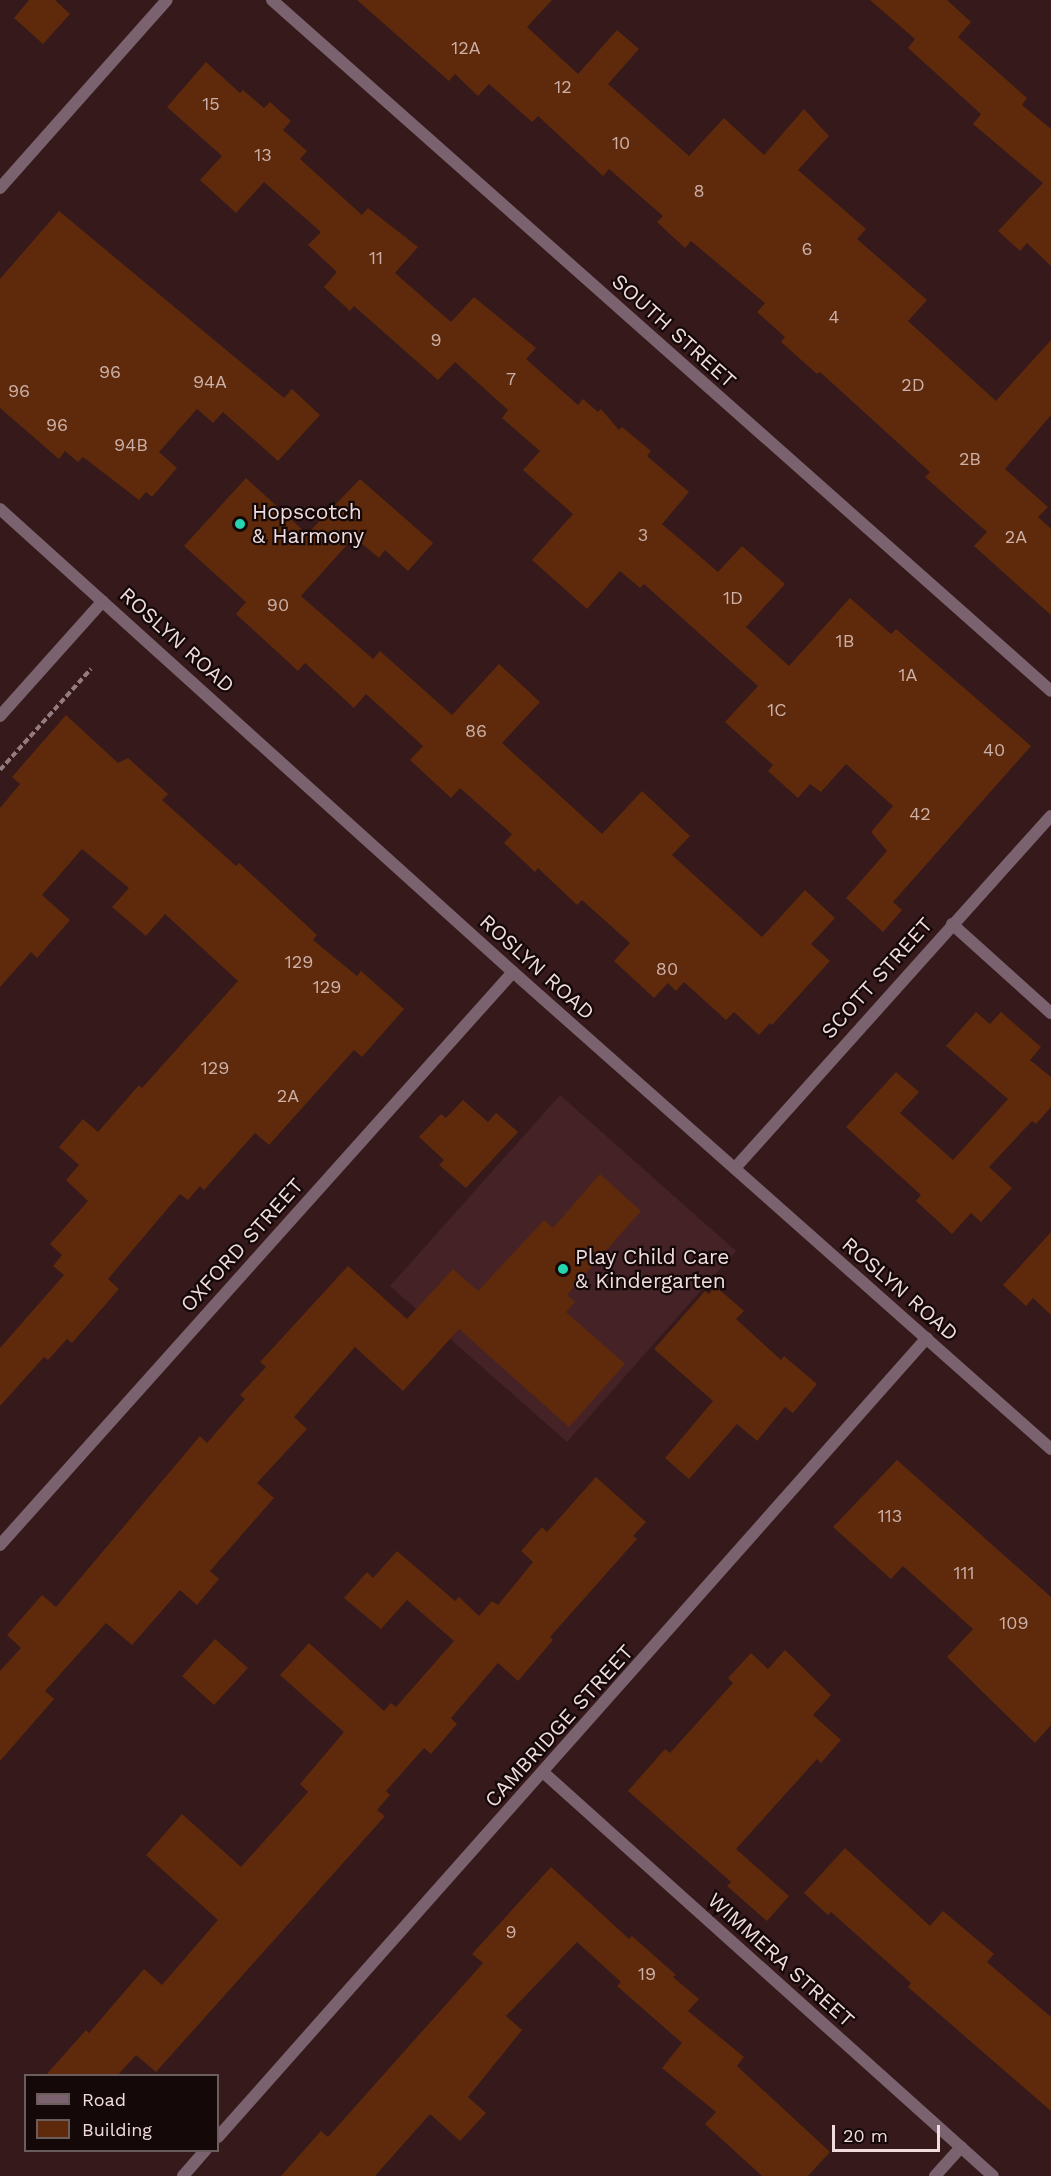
<!DOCTYPE html>
<html>
<head>
<meta charset="utf-8">
<style>
  body { margin:0 }
  #map { position:relative; width:1051px; height:2176px; overflow:hidden; background:#35191b; font-family:"Work Sans",sans-serif }
  div>[style] { position:absolute }
  [style*='--x'] { left:calc(var(--x)*1px); top:calc(var(--y)*1px); width:calc(var(--w)*1px); rotate:calc(var(--a)*1deg) }
  .built>* { inset:0; background:#442225 }
  .building>* { inset:0; background:#5e2a0b }
  .path>* { height:4px; margin-top:-2px; transform-origin:0; background:repeating-linear-gradient(90deg,#947c7e 0 6px,transparent 0 9px) }
  .service>* { height:12px; margin:-6px; padding:0 6px; transform-origin:6px; border-radius:6px; background:#7b626f }
  .minor>* { height:12px; margin:-6px; padding:0 6px; transform-origin:6px; border-radius:6px; background:#7b626f }
  .tertiary>* { height:12px; margin:-6px; padding:0 6px; transform-origin:6px; border-radius:6px; background:#7b626f }
  .dots>* { width:16px; height:16px; translate:-50% -50%; box-sizing:border-box; border:3px solid #140808; border-radius:50% }
  span { translate:-50% -50%; white-space:nowrap; text-align:center; line-height:1.15; -webkit-text-stroke:4.5px #140808; paint-order:stroke }
  .number-label { font-size:18px; color:#ccb0a8 }
  .number-label span { -webkit-text-stroke-width:0 }
  .street-label { font-size:21px; color:#f0dcdd }
  .poi-label { font-size:21px; color:#f0dcdd }
  .left { translate:0 -50%; text-align:left }
  .legend { position:absolute; left:24px; top:2074px; width:195px; height:78px; box-sizing:border-box; background:#140808; border:2px solid #6c5d5d; margin:0; padding:8px 10px; list-style:none; font-size:18px; color:#f0dcdd }
  .legend li { display:flex; align-items:center; gap:12px; height:30px }
  .legend b { width:30px; border:2px solid #6c5d5d }
  .scale { position:absolute; left:832px; top:2125px; width:108px; height:27px; box-sizing:border-box; border:3px solid #f0dcdd; border-top:0; padding-left:8px; font-size:18px; line-height:21px; white-space:nowrap; color:#f0dcdd; -webkit-text-stroke:4px #140808; paint-order:stroke }
</style>
</head>
<body>
<div id="map">
  <div class="built">
    <div style="clip-path:polygon(560px 1095px,736px 1251px,567px 1442px,390px 1286px)"></div>
  </div>
  <div class="building">
    <div style="clip-path:polygon(29px 0,55px 0,70px 14px,43px 44px,14px 18px)"></div>
    <div style="clip-path:polygon(357px 0,552px 0,527px 27px,578px 74px,617px 30px,639px 49px,608px 84px,689px 156px,724px 118px,764px 155px,804px 109px,829px 136px,798px 170px,866px 229px,857px 239px,927px 300px,908px 321px,996px 401px,1051px 340px,1051px 415px,1005px 469px,1048px 507px,1038px 517px,1051px 529px,1051px 615px,974px 546px,987px 532px,925px 477px,930px 472px,820px 372px,817px 374px,781px 342px,785px 337px,757px 312px,765px 303px,691px 241px,685px 248px,657px 222px,663px 216px,609px 169px,603px 176px,538px 116px,532px 122px,489px 84px,478px 96px,455px 74px,449px 81px)"></div>
    <div style="clip-path:polygon(870px 0,947px 0,971px 22px,958px 37px,1027px 98px,1022px 105px,1051px 129px,1051px 266px,1027px 243px,1020px 251px,998px 231px,1043px 183px,973px 124px,981px 114px,908px 48px,915px 39px)"></div>
    <div style="clip-path:polygon(206px 62px,240px 93px,243px 90px,264px 108px,270px 102px,291px 121px,283px 130px,307px 151px,300px 159px,362px 215px,368px 208px,418px 247px,395px 273px,451px 322px,474px 297px,536px 348px,526px 359px,578px 405px,583px 399px,598px 412px,601px 409px,619px 430px,622px 427px,651px 451px,647px 456px,689px 492px,662px 524px,718px 572px,742px 546px,785px 584px,746px 627px,789px 666px,850px 598px,891px 634px,896px 629px,1031px 746px,893px 902px,902px 910px,883px 932px,846px 898px,887px 851px,871px 832px,893px 806px,846px 764px,821px 792px,810px 784px,798px 798px,768px 771px,773px 765px,725px 722px,758px 686px,644px 584px,640px 588px,620px 571px,587px 609px,532px 560px,573px 514px,523px 470px,540px 451px,502px 418px,508px 410px,455px 362px,438px 380px,354px 306px,350px 311px,324px 287px,337px 272px,308px 245px,321px 232px,264px 182px,236px 213px,200px 180px,222px 156px,167px 107px)"></div>
    <div style="clip-path:polygon(59px 211px,284px 398px,292px 389px,320px 415px,278px 461px,223px 412px,213px 423px,197px 409px,159px 452px,177px 468px,152px 497px,146px 492px,139px 500px,83px 457px,78px 462px,65px 451px,59px 459px,0 408px,0 279px)"></div>
    <div style="clip-path:polygon(246px 478px,307px 534px,360px 479px,433px 543px,408px 571px,385px 550px,379px 558px,354px 537px,301px 596px,373px 659px,380px 651px,452px 715px,499px 664px,540px 702px,502px 743px,602px 834px,642px 791px,690px 836px,672px 855px,762px 937px,805px 890px,835px 918px,811px 944px,830px 961px,772px 1025px,770px 1023px,759px 1035px,734px 1012px,726px 1020px,684px 982px,676px 991px,668px 983px,654px 998px,614px 961px,630px 943px,582px 900px,577px 905px,538px 868px,535px 872px,504px 843px,512px 834px,460px 788px,451px 798px,410px 760px,423px 746px,366px 694px,354px 708px,305px 663px,298px 671px,236px 614px,246px 602px,184px 546px)"></div>
    <div style="clip-path:polygon(66px 715px,118px 763px,128px 758px,168px 794px,162px 800px,236px 866px,239px 863px,317px 935px,313px 940px,357px 976px,361px 971px,404px 1009px,362px 1057px,354px 1050px,269px 1145px,255px 1133px,204px 1190px,200px 1186px,188px 1200px,180px 1194px,108px 1279px,119px 1289px,72px 1343px,67px 1339px,48px 1360px,44px 1357px,0 1406px,0 1348px,64px 1275px,53px 1266px,62px 1255px,50px 1244px,88px 1201px,66px 1180px,79px 1165px,59px 1147px,83px 1119px,98px 1132px,139px 1085px,142px 1088px,238px 981px,165px 914px,146px 936px,112px 907px,129px 888px,82px 849px,42px 895px,70px 920px,37px 958px,31px 952px,0 987px,0 808px,20px 784px,12px 777px)"></div>
    <div style="clip-path:polygon(976px 1012px,990px 1024px,1001px 1012px,1041px 1047px,1030px 1060px,1051px 1077px,1051px 1107px,1036px 1124px,1032px 1121px,989px 1167px,1012px 1188px,981px 1222px,971px 1213px,952px 1234px,916px 1201px,921px 1195px,846px 1127px,896px 1072px,919px 1092px,900px 1113px,953px 1160px,1008px 1099px,946px 1046px)"></div>
    <div style="clip-path:polygon(463px 1100px,488px 1122px,496px 1113px,518px 1132px,466px 1188px,439px 1165px,444px 1160px,419px 1137px,441px 1114px,446px 1118px)"></div>
    <div style="clip-path:polygon(600px 1174px,641px 1211px,567px 1295px,575px 1302px,566px 1312px,625px 1364px,569px 1427px,459px 1329px,403px 1391px,355px 1347px,294px 1417px,307px 1429px,257px 1483px,274px 1498px,210px 1571px,219px 1579px,197px 1605px,180px 1590px,132px 1645px,106px 1623px,45px 1691px,54px 1699px,0 1761px,0 1671px,21px 1648px,7px 1635px,42px 1595px,56px 1607px,200px 1436px,207px 1443px,245px 1399px,240px 1395px,266px 1367px,260px 1362px,348px 1266px,407px 1319px,453px 1269px,478px 1291px,544px 1220px,553px 1228px)"></div>
    <div style="clip-path:polygon(1051px 1232px,1051px 1315px,1033px 1298px,1026px 1306px,1003px 1285px)"></div>
    <div style="clip-path:polygon(715px 1286px,744px 1311px,736px 1319px,781px 1360px,784px 1356px,817px 1384px,793px 1413px,785px 1407px,757px 1441px,737px 1424px,689px 1479px,665px 1458px,713px 1401px,654px 1349px,705px 1291px,709px 1294px)"></div>
    <div style="clip-path:polygon(897px 1460px,1051px 1597px,1051px 1725px,1035px 1743px,947px 1657px,973px 1629px,903px 1566px,891px 1579px,833px 1527px)"></div>
    <div style="clip-path:polygon(596px 1477px,646px 1522px,633px 1536px,637px 1539px,550px 1637px,553px 1640px,518px 1681px,498px 1663px,451px 1718px,457px 1724px,431px 1754px,424px 1748px,386px 1791px,390px 1795px,377px 1810px,385px 1816px,156px 2072px,136px 2055px,117px 2076px,45px 2076px,86px 2030px,89px 2033px,144px 1969px,162px 1985px,218px 1920px,146px 1855px,182px 1814px,241px 1867px,308px 1792px,300px 1784px,344px 1732px,280px 1675px,309px 1643px,384px 1711px,391px 1703px,396px 1707px,454px 1641px,407px 1600px,381px 1629px,344px 1598px,367px 1572px,373px 1578px,397px 1551px,455px 1601px,459px 1597px,479px 1616px,492px 1601px,498px 1605px,533px 1562px,521px 1551px,542px 1527px,547px 1532px)"></div>
    <div style="clip-path:polygon(215px 1639px,248px 1668px,214px 1705px,182px 1676px)"></div>
    <div style="clip-path:polygon(785px 1650px,831px 1695px,813px 1715px,841px 1740px,821px 1763px,817px 1759px,736px 1849px,789px 1896px,767px 1921px,727px 1886px,731px 1882px,628px 1791px,665px 1749px,670px 1753px,733px 1683px,728px 1678px,751px 1653px,768px 1669px)"></div>
    <div style="clip-path:polygon(845px 1848px,930px 1926px,943px 1911px,994px 1954px,987px 1962px,1051px 2017px,1051px 2111px,908px 1987px,911px 1983px,831px 1912px,828px 1915px,804px 1893px)"></div>
    <div style="clip-path:polygon(551px 1867px,629px 1939px,632px 1936px,676px 1975px,673px 1977px,699px 1999px,688px 2011px,744px 2057px,737px 2066px,830px 2152px,808px 2176px,762px 2176px,705px 2124px,716px 2112px,662px 2068px,682px 2043px,617px 1986px,621px 1982px,577px 1942px,506px 2016px,522px 2030px,468px 2097px,486px 2113px,460px 2141px,430px 2114px,375px 2176px,281px 2176px,321px 2131px,328px 2137px,483px 1963px,472px 1954px)"></div>
  </div>
  <div class="path">
    <div style="--x:0;--y:770;--w:136;--a:-48"></div>
  </div>
  <div class="service">
    <div style="--x:952;--y:924;--w:133;--a:42"></div>
  </div>
  <div class="minor">
    <div style="--x:272;--y:0;--w:1041;--a:41.57"></div>
    <div style="--x:0;--y:188;--w:251;--a:-48.4"></div>
    <div style="--x:0;--y:716;--w:154;--a:-48.2"></div>
    <div style="--x:735;--y:1168;--w:473;--a:-48.1"></div>
    <div style="--x:0;--y:1545;--w:769;--a:-48.16"></div>
    <div style="--x:544;--y:1773;--w:603;--a:41.91"></div>
    <div style="--x:218;--y:2137;--w:1068;--a:-48.42"></div>
    <div style="--x:183;--y:2176;--w:35;--a:-49"></div>
    <div style="--x:935;--y:2176;--w:39;--a:-48"></div>
  </div>
  <div class="tertiary">
    <div style="--x:0;--y:509;--w:691;--a:42.07"></div>
    <div style="--x:513;--y:972;--w:719;--a:41.56"></div>
  </div>
  <div class="dots">
    <div style="left:240px;top:524px;background:#26d5ae"></div>
    <div style="left:563px;top:1269px;background:#26d5ae"></div>
  </div>
  <div class="number-label">
    <span style="left:466px;top:48px">12A</span>
    <span style="left:563px;top:87px">12</span>
    <span style="left:211px;top:104px">15</span>
    <span style="left:621px;top:143px">10</span>
    <span style="left:263px;top:155px">13</span>
    <span style="left:699px;top:191px">8</span>
    <span style="left:807px;top:249px">6</span>
    <span style="left:376px;top:258px">11</span>
    <span style="left:834px;top:317px">4</span>
    <span style="left:436px;top:340px">9</span>
    <span style="left:110px;top:372px">96</span>
    <span style="left:511px;top:379px">7</span>
    <span style="left:210px;top:382px">94A</span>
    <span style="left:913px;top:385px">2D</span>
    <span style="left:19px;top:391px">96</span>
    <span style="left:57px;top:425px">96</span>
    <span style="left:131px;top:445px">94B</span>
    <span style="left:970px;top:459px">2B</span>
    <span style="left:643px;top:535px">3</span>
    <span style="left:1016px;top:537px">2A</span>
    <span style="left:733px;top:598px">1D</span>
    <span style="left:278px;top:605px">90</span>
    <span style="left:845px;top:641px">1B</span>
    <span style="left:908px;top:675px">1A</span>
    <span style="left:777px;top:710px">1C</span>
    <span style="left:476px;top:731px">86</span>
    <span style="left:994px;top:750px">40</span>
    <span style="left:920px;top:814px">42</span>
    <span style="left:299px;top:962px">129</span>
    <span style="left:667px;top:969px">80</span>
    <span style="left:327px;top:987px">129</span>
    <span style="left:215px;top:1068px">129</span>
    <span style="left:288px;top:1096px">2A</span>
    <span style="left:890px;top:1516px">113</span>
    <span style="left:964px;top:1573px">111</span>
    <span style="left:1014px;top:1623px">109</span>
    <span style="left:511px;top:1932px">9</span>
    <span style="left:647px;top:1974px">19</span>
  </div>
  <div class="street-label">
    <span style="left:674px;top:331px;rotate:42deg">SOUTH STREET</span>
    <span style="left:177px;top:640px;rotate:42deg">ROSLYN ROAD</span>
    <span style="left:537px;top:967px;rotate:42deg">ROSLYN ROAD</span>
    <span style="left:877px;top:978px;rotate:-48deg">SCOTT STREET</span>
    <span style="left:242px;top:1245px;rotate:-48deg">OXFORD STREET</span>
    <span style="left:900px;top:1289px;rotate:41deg">ROSLYN ROAD</span>
    <span style="left:559px;top:1726px;rotate:-48deg">CAMBRIDGE STREET</span>
    <span style="left:781px;top:1960px;rotate:42deg">WIMMERA STREET</span>
  </div>
  <div class="poi-label">
    <span class="left" style="left:252px;top:524px">Hopscotch<br>&amp; Harmony</span>
    <span class="left" style="left:575px;top:1269px">Play Child Care<br>&amp; Kindergarten</span>
  </div>
  <ul class="legend">
  <li><b style="height:8px;background:#7b626f"></b>Road</li>
  <li><b style="height:16px;background:#5e2a0b"></b>Building</li>
  </ul>
  <div class="scale">20 m</div>
</div>
</body>
</html>
